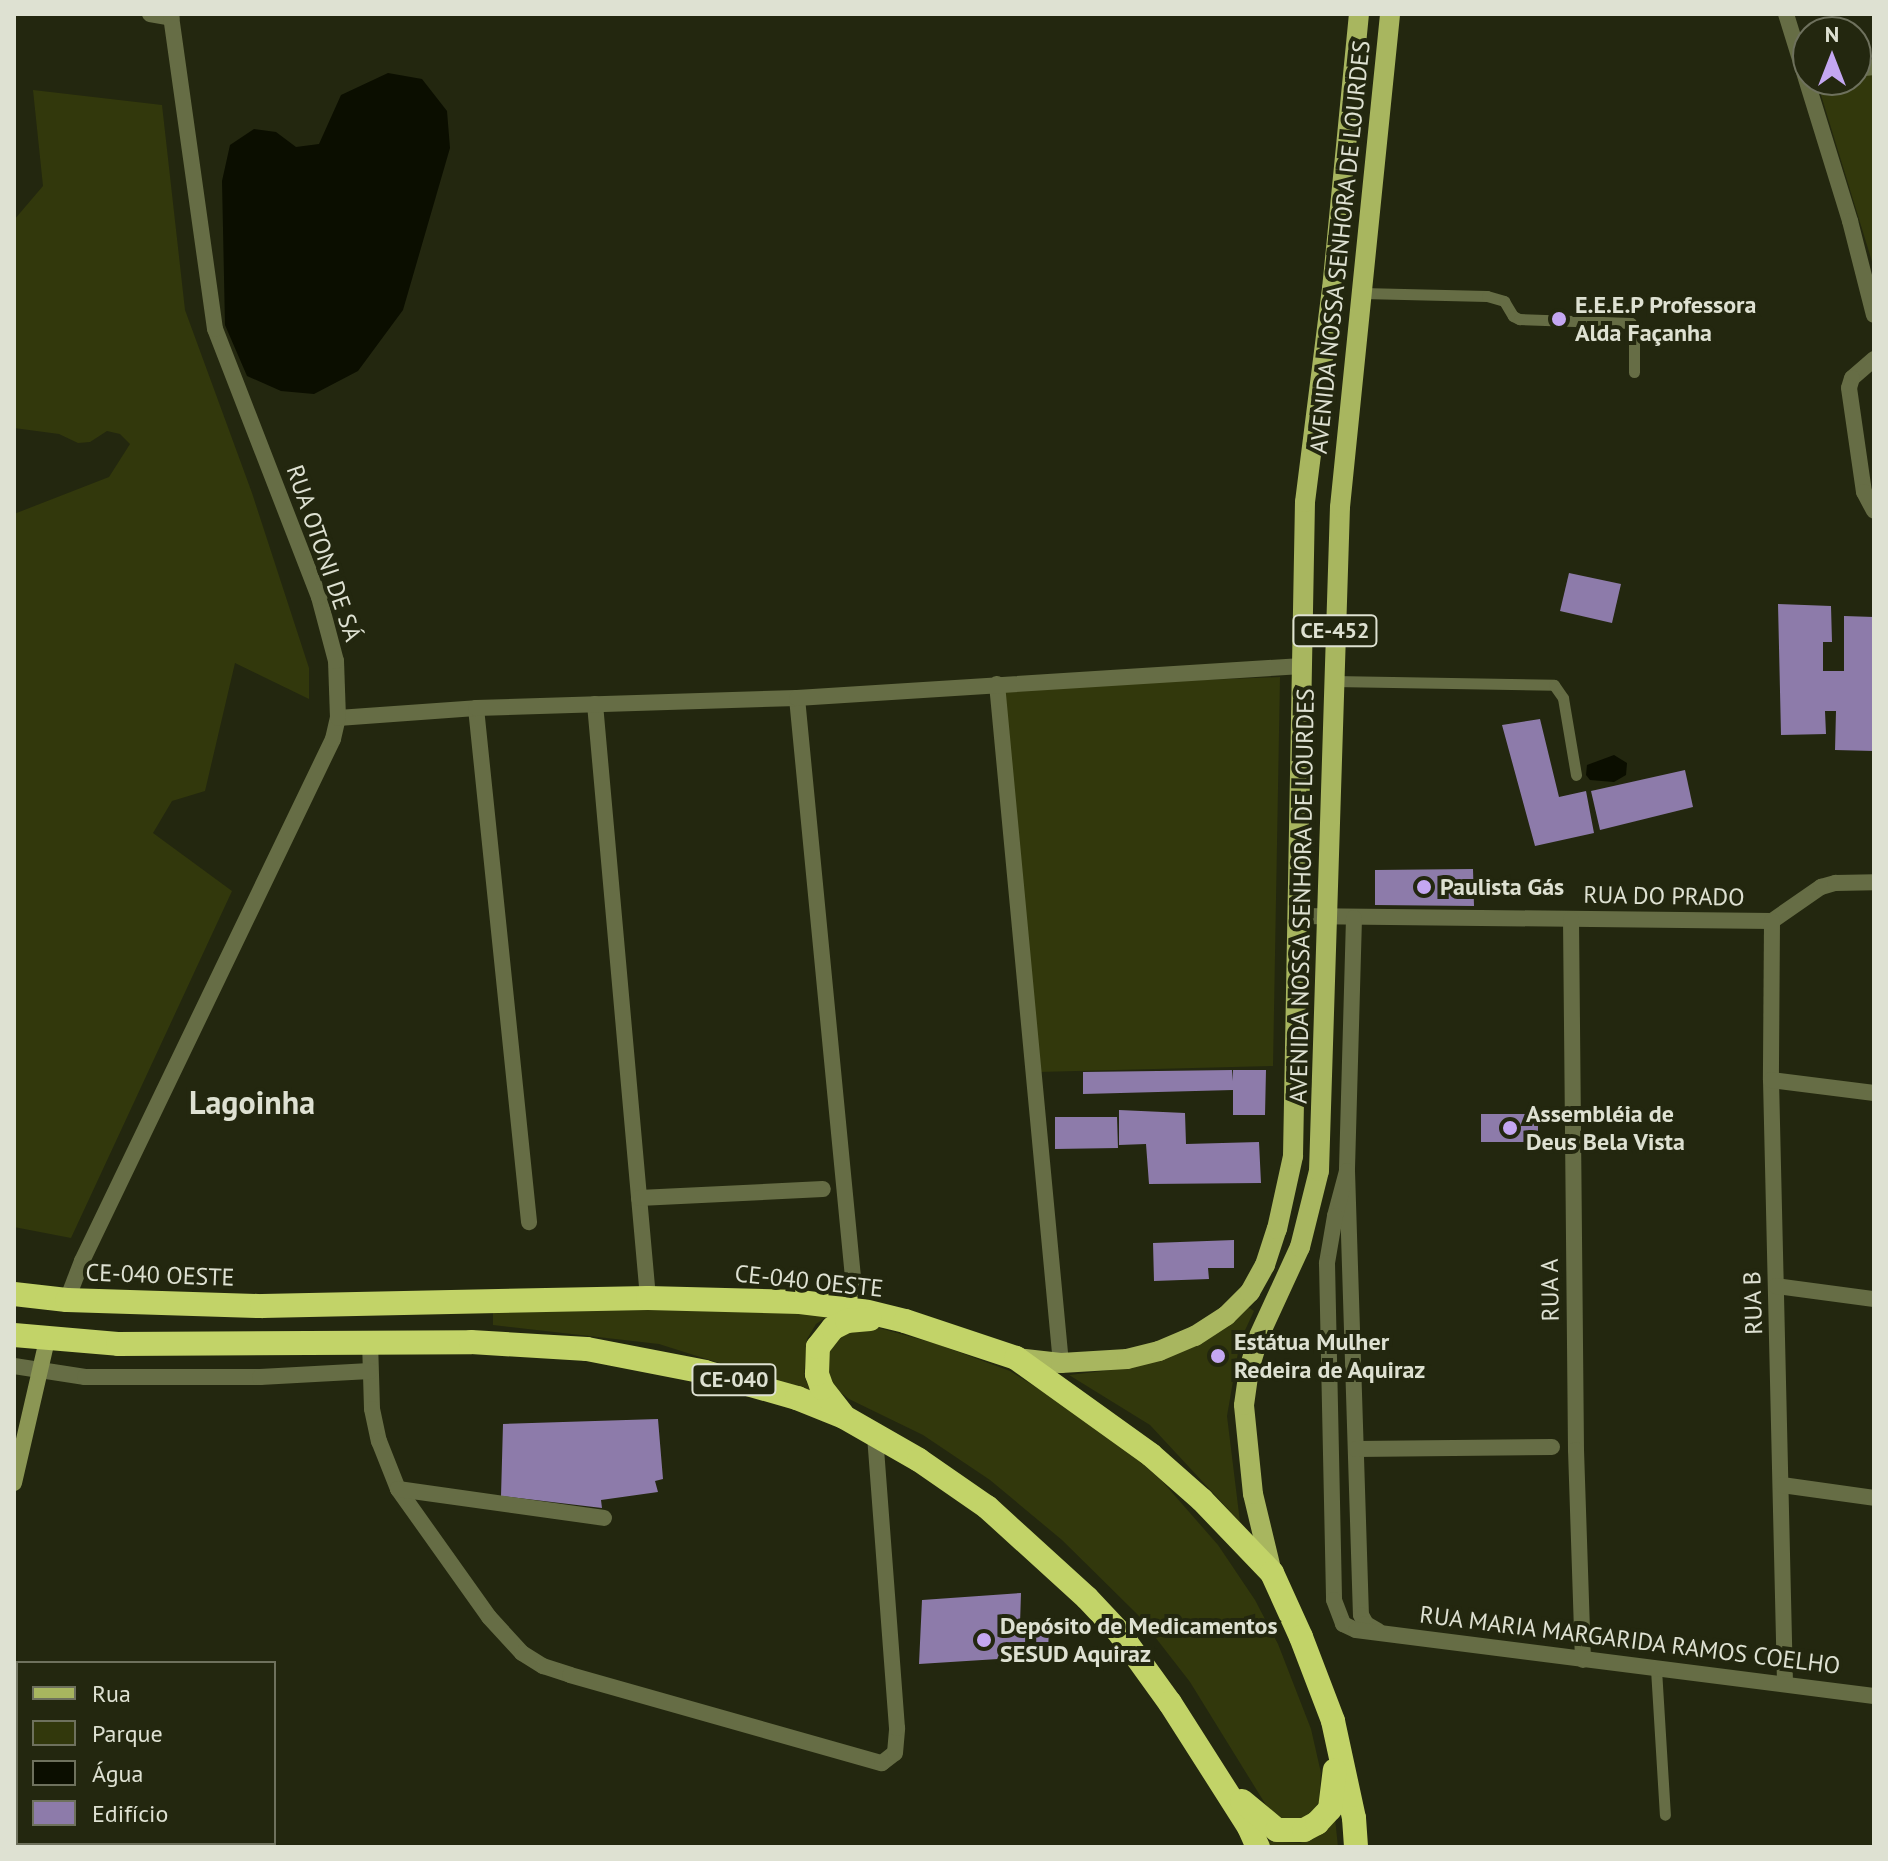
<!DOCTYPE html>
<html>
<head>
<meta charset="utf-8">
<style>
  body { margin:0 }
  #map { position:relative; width:1888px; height:1861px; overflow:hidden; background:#23270f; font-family:"PT Sans",sans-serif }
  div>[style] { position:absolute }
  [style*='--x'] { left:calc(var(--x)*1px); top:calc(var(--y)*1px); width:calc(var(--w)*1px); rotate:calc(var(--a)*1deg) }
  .green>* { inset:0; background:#32380c }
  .water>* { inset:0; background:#0b0e00 }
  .building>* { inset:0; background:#8d7baa }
  .lane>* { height:11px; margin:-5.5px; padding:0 5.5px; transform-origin:5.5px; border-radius:5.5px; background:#666d45 }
  .street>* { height:16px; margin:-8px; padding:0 8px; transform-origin:8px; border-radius:8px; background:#666d45 }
  .secondary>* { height:16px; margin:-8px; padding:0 8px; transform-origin:8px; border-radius:8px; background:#8b9654 }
  .primary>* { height:20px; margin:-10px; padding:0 10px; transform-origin:10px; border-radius:10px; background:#a8b65f }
  .highway>* { height:24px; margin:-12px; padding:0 12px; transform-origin:12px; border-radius:12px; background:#c2d368 }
  .dots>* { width:22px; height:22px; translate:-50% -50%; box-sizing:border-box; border:4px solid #23270f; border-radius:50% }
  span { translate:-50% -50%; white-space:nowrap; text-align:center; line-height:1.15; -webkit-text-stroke:8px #23270f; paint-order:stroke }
  .shield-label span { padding:2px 6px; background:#23270f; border:2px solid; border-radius:6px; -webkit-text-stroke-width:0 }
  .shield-label { font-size:22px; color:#dee1d2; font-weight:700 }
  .street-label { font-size:24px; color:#dee1d2 }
  .poi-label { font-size:24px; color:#dee1d2; font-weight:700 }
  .left { translate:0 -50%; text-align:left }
  .district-label { font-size:32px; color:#dee1d2; font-weight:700 }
  .frame { position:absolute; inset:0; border:16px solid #dee1d2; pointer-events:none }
  .legend { position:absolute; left:16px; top:1661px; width:260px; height:184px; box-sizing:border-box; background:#23270f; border:2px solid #6e715d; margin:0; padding:10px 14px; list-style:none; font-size:24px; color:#dee1d2 }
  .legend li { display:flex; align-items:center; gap:16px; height:40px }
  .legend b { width:40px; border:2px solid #6e715d }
  .north { position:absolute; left:1792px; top:16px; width:80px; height:80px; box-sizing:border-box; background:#23270f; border:2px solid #6e715d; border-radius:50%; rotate:0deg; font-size:22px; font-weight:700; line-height:32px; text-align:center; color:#dee1d2 }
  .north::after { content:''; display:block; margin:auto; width:28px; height:36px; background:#c4a7f1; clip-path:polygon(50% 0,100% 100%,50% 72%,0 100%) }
</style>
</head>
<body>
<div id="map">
  <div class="green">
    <div style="clip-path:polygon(1874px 73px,1874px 268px,1817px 82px,1856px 80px,1856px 76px)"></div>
    <div style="clip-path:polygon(33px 90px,162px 105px,185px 310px,252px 493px,309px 668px,309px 699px,235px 663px,205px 791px,172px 801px,153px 833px,232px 891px,71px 1238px,14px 1227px,14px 514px,109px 477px,130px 444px,120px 434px,107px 431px,90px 442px,78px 443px,59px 434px,14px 428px,14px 220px,43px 186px)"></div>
    <div style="clip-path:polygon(1280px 677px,1273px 1066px,1038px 1072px,1003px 688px)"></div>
    <div style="clip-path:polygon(677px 1307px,831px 1314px,816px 1324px,807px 1339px,804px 1376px,811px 1392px,659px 1344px,493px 1325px,493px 1311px)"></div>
    <div style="clip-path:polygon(1248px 1307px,1254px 1311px,1240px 1341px,1227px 1416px,1240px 1522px,1150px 1425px,1069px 1375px,1112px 1370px)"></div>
    <div style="clip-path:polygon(872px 1326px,937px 1344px,1010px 1371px,1103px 1429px,1162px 1481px,1218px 1545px,1255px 1600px,1278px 1644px,1311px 1729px,1321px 1773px,1319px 1802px,1312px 1812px,1300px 1820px,1274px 1818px,1190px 1682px,1138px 1615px,1062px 1540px,990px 1480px,923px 1435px,849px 1399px,835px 1388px,822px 1359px,833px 1335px)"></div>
    <div style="clip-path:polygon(1335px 1818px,1338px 1847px,1268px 1847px,1265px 1841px,1300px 1843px,1312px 1838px)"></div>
  </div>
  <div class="water">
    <div style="clip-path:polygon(388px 73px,422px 79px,447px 111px,450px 148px,403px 310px,358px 371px,314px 394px,281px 391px,247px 376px,225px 325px,222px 181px,230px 145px,254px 129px,276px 132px,296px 147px,319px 144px,341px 95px)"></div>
    <div style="clip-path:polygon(1614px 755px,1627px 763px,1626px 775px,1614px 782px,1590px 780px,1586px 775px,1587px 765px)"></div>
  </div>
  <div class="building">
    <div style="clip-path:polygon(1569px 573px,1621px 584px,1612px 623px,1560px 611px)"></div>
    <div style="clip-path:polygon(1778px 604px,1831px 606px,1832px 642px,1823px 642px,1823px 671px,1844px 671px,1844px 616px,1874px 617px,1874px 751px,1835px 750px,1836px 711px,1825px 711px,1826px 734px,1781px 735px)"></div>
    <div style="clip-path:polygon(1540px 719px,1559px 797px,1586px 791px,1594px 833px,1535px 846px,1502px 725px)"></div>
    <div style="clip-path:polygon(1685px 770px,1693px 807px,1600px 830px,1591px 791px)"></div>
    <div style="clip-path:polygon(1473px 869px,1474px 906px,1375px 905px,1375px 870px)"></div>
    <div style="clip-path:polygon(1232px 1070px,1232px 1081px,1233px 1070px,1266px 1070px,1265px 1115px,1233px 1115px,1233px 1090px,1083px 1094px,1083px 1072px)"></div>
    <div style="clip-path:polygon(1119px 1110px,1185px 1113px,1186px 1144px,1259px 1142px,1261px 1183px,1149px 1184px,1146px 1144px,1119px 1145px)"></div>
    <div style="clip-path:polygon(1481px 1114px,1538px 1114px,1538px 1142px,1481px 1142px)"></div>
    <div style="clip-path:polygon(1055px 1117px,1117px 1117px,1118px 1148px,1055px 1149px)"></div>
    <div style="clip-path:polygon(1234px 1240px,1234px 1268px,1208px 1268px,1209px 1279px,1154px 1281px,1153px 1243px)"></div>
    <div style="clip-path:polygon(658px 1419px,663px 1479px,655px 1481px,658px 1492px,601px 1500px,602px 1508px,501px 1496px,503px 1424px)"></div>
    <div style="clip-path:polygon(1021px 1593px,1020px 1624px,1049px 1623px,1048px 1656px,919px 1664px,922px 1600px)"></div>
  </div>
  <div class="lane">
    <div style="--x:1362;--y:293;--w:125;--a:1.4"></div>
    <div style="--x:1487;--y:296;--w:18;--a:16"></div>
    <div style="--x:1504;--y:301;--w:17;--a:59"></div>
    <div style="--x:1513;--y:316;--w:7;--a:27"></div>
    <div style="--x:1519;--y:319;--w:112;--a:2"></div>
    <div style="--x:1631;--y:323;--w:5;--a:53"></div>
    <div style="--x:1634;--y:327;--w:45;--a:90"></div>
    <div style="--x:1333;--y:681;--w:221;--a:1"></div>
    <div style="--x:1554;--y:685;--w:16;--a:55"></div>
    <div style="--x:1563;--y:698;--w:78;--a:80.4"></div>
    <div style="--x:1656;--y:1669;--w:146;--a:86.5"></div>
  </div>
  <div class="street">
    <div style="--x:150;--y:14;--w:22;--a:10"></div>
    <div style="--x:1786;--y:14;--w:217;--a:72.8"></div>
    <div style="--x:1850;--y:221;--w:97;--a:75.7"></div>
    <div style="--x:1856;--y:69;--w:18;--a:-6"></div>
    <div style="--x:1874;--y:359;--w:29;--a:139"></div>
    <div style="--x:1852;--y:378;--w:10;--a:107"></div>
    <div style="--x:1849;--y:388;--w:105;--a:81.8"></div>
    <div style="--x:1864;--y:492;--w:21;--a:62"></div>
    <div style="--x:997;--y:684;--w:682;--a:84.62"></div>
    <div style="--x:797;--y:698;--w:614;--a:84.48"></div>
    <div style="--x:595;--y:704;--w:596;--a:84.9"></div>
    <div style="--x:476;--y:708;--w:517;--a:84.11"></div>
    <div style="--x:338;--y:718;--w:138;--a:-4.1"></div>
    <div style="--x:476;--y:708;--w:321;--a:-1.8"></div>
    <div style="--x:797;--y:698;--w:506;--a:-3.63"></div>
    <div style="--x:1298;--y:916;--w:474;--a:0.6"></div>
    <div style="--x:1772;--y:921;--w:60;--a:-34.8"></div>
    <div style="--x:1821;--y:887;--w:15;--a:-16"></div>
    <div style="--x:1835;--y:883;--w:39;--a:-1"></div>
    <div style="--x:1354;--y:918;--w:253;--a:91.6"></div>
    <div style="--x:1347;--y:1171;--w:444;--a:88.2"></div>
    <div style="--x:1361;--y:1615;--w:10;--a:61"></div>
    <div style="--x:1366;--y:1624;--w:14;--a:30"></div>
    <div style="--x:1571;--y:919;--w:531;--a:89.46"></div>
    <div style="--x:1576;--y:1450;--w:210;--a:88.1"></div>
    <div style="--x:1772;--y:921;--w:159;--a:90.4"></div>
    <div style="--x:1771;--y:1080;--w:603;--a:88.67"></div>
    <div style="--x:1771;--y:1080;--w:104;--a:7.2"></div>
    <div style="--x:1347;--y:1171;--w:47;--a:104.9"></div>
    <div style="--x:1335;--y:1216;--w:48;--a:99.7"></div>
    <div style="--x:1327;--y:1263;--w:337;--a:88.8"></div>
    <div style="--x:1334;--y:1600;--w:26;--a:69"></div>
    <div style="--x:1343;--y:1624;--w:14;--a:25"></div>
    <div style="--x:1356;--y:1630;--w:522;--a:7.26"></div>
    <div style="--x:639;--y:1198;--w:184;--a:-2.8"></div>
    <div style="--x:1776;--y:1286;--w:99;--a:7.6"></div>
    <div style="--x:67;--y:1300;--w:42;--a:-69"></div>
    <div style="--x:82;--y:1261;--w:579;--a:-64.32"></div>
    <div style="--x:333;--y:739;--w:22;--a:-77"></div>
    <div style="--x:338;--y:718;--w:57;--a:-92"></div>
    <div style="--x:336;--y:661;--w:66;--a:-104.9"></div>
    <div style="--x:319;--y:597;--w:287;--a:-111.2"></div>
    <div style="--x:215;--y:329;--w:318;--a:-98"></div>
    <div style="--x:370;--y:1341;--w:68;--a:88.3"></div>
    <div style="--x:372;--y:1409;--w:33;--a:78"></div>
    <div style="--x:379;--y:1441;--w:52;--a:68.4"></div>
    <div style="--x:398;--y:1489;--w:157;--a:54.6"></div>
    <div style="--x:489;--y:1617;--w:49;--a:47.5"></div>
    <div style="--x:522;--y:1653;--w:25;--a:32"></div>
    <div style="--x:543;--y:1666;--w:28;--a:18"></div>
    <div style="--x:570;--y:1675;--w:324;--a:15.8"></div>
    <div style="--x:882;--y:1763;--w:16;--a:-38"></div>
    <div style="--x:895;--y:1753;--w:25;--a:-85"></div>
    <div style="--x:897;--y:1728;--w:296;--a:-94.3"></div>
    <div style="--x:14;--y:1366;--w:72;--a:8.8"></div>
    <div style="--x:85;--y:1377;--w:175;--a:0"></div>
    <div style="--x:260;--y:1377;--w:110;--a:-3.1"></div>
    <div style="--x:1356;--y:1449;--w:196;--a:-0.6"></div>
    <div style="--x:1782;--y:1485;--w:93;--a:8"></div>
    <div style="--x:398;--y:1489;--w:208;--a:8"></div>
  </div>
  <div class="secondary">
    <div style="--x:14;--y:1483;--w:147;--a:-77"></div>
  </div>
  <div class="primary">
    <div style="--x:1016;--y:1358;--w:45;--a:6.3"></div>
    <div style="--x:1061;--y:1363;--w:66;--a:-3.5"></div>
    <div style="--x:1127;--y:1359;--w:33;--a:-14"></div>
    <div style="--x:1159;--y:1351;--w:39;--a:-23"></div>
    <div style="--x:1195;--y:1336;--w:37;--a:-33"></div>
    <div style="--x:1226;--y:1316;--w:34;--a:-45"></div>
    <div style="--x:1250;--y:1292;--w:31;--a:-61"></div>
    <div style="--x:1265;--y:1265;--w:38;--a:-72"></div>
    <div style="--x:1277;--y:1229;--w:75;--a:-77.6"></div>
    <div style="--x:1293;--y:1156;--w:654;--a:-88.95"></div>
    <div style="--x:1305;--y:502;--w:215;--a:-82.8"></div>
    <div style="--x:1332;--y:289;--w:276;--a:-84.4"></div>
    <div style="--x:1272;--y:1573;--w:81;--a:-103.5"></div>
    <div style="--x:1253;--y:1494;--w:89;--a:-95.8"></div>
    <div style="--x:1244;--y:1405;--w:36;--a:-82"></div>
    <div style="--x:1249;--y:1369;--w:34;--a:-73"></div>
    <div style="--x:1259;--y:1336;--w:98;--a:-65.3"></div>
    <div style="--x:1300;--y:1247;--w:78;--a:-76"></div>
    <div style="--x:1319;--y:1171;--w:664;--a:-88.19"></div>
    <div style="--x:1340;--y:507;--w:496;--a:-84.2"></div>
  </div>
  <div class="highway">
    <div style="--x:14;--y:1294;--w:53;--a:6.5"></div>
    <div style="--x:67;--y:1300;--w:195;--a:1.8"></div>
    <div style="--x:262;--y:1306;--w:386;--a:-1.2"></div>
    <div style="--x:648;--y:1298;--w:152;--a:1.5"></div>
    <div style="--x:800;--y:1302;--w:56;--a:7.1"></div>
    <div style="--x:856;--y:1309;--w:50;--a:13.8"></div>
    <div style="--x:905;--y:1321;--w:117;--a:18.4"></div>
    <div style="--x:1016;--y:1358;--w:166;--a:35.7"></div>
    <div style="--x:1151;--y:1455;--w:68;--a:41.4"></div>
    <div style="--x:1202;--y:1500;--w:101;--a:46.2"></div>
    <div style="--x:1272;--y:1573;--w:70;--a:65.6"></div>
    <div style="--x:1301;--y:1637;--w:90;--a:69.1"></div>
    <div style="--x:1333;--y:1721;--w:99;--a:77.8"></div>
    <div style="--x:1354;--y:1818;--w:29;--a:86"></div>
    <div style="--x:14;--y:1335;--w:104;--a:4.9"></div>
    <div style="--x:118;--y:1344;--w:353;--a:-0.3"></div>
    <div style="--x:471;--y:1342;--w:116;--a:3.5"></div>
    <div style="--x:587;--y:1349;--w:120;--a:11"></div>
    <div style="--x:705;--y:1372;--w:96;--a:15.8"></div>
    <div style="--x:797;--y:1398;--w:51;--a:22"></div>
    <div style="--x:844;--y:1417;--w:86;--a:29.8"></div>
    <div style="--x:919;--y:1460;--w:83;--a:34.7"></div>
    <div style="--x:987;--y:1507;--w:135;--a:42.3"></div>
    <div style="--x:1087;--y:1598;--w:45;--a:46.8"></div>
    <div style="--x:1118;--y:1631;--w:89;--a:54.2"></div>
    <div style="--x:1170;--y:1703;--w:147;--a:57.5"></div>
    <div style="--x:1249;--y:1827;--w:22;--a:66"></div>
    <div style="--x:842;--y:1414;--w:33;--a:-128"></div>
    <div style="--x:822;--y:1388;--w:15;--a:-110"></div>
    <div style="--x:817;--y:1374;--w:27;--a:-88"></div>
    <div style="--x:818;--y:1347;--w:24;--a:-52"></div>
    <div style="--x:833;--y:1328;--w:16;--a:-27"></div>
    <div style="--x:847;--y:1321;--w:23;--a:-5"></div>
    <div style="--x:1242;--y:1801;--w:45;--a:39.6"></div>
    <div style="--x:1277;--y:1830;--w:27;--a:0"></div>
    <div style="--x:1304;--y:1830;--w:15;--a:-28"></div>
    <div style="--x:1317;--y:1823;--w:19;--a:-47"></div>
    <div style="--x:1330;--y:1809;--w:39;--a:-83"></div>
  </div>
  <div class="dots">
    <div style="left:1559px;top:319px;background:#c4a7f1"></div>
    <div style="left:1424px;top:887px;background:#c4a7f1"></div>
    <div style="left:1510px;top:1128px;background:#c4a7f1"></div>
    <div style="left:1218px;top:1356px;background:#c4a7f1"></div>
    <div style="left:984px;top:1640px;background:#c4a7f1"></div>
  </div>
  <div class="shield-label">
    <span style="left:1335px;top:631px">CE-452</span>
    <span style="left:734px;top:1380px">CE-040</span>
  </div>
  <div class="street-label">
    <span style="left:1340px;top:247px;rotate:-84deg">AVENIDA NOSSA SENHORA DE LOURDES</span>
    <span style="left:324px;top:553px;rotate:71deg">RUA OTONI DE SÁ</span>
    <span style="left:1302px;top:896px;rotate:-89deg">AVENIDA NOSSA SENHORA DE LOURDES</span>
    <span style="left:1664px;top:896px;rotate:1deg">RUA DO PRADO</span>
    <span style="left:160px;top:1275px;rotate:2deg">CE-040 OESTE</span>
    <span style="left:809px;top:1281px;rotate:6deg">CE-040 OESTE</span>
    <span style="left:1550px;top:1290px;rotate:-91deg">RUA A</span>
    <span style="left:1753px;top:1303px;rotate:-92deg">RUA B</span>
    <span style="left:1630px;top:1640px;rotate:7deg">RUA MARIA MARGARIDA RAMOS COELHO</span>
  </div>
  <div class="poi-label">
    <span class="left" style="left:1575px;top:319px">E.E.E.P Professora<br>Alda Façanha</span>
    <span class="left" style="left:1440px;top:887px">Paulista Gás</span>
    <span class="left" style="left:1526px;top:1128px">Assembléia de<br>Deus Bela Vista</span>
    <span class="left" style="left:1234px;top:1356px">Estátua Mulher<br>Redeira de Aquiraz</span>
    <span class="left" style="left:1000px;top:1640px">Depósito de Medicamentos<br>SESUD Aquiraz</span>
  </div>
  <div class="district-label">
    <span style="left:252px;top:1102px">Lagoinha</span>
  </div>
  <div class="frame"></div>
  <ul class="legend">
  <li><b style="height:10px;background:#a8b65f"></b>Rua</li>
  <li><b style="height:22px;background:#32380c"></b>Parque</li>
  <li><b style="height:22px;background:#0b0e00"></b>Água</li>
  <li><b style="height:22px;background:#8d7baa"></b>Edifício</li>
  </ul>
  <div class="north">N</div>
</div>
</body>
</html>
